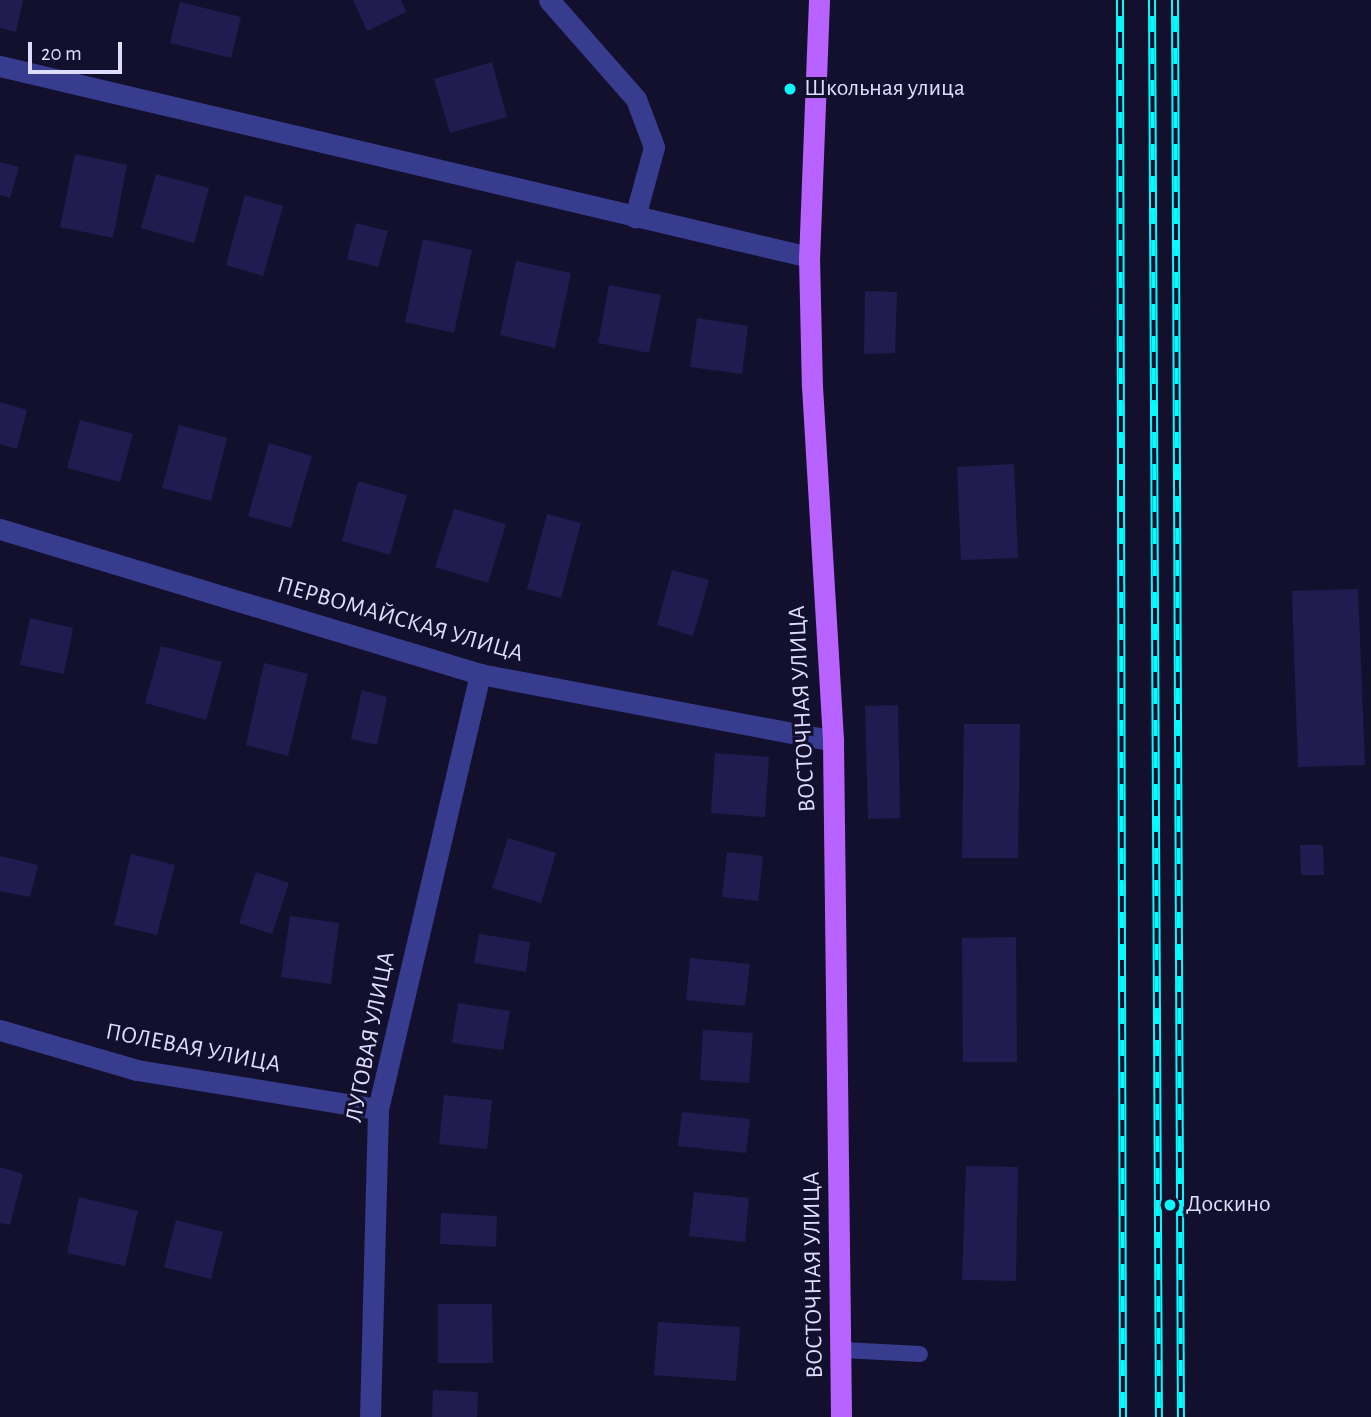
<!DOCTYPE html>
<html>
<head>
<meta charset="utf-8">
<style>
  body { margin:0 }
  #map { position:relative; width:1371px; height:1417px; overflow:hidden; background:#13102d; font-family:"Alegreya Sans",sans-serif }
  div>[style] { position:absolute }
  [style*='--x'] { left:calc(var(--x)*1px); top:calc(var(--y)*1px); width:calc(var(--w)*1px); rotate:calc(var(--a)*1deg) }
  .building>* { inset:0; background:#211b50 }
  .lane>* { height:16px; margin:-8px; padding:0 8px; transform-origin:8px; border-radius:8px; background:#383c8f }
  .street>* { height:21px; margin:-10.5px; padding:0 10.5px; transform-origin:10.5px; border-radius:10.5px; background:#383c8f }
  .primary>* { height:21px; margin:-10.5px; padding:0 10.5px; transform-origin:10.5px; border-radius:10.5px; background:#b863ff }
  .rail>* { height:8px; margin-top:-4px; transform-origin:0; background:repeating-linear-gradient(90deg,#13102d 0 16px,#08faff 0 32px); box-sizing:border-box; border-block:2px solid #08faff }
  .dots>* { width:19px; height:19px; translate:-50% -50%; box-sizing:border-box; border:4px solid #13102d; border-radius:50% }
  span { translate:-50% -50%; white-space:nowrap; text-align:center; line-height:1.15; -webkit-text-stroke:6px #13102d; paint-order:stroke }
  .poi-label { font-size:24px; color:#dedcff }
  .left { translate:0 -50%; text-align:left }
  .street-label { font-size:24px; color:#dedcff }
  .scale { position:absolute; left:28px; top:42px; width:94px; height:32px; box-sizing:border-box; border:4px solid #dedcff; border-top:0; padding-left:9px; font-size:21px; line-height:24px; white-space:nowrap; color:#dedcff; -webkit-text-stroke:5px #13102d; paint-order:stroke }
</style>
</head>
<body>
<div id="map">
  <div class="building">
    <div style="clip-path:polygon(0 0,23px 0,16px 32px,0 28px)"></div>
    <div style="clip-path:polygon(353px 0,401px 0,406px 12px,367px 31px)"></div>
    <div style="clip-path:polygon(180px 2px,241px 17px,231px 58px,170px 43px)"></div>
    <div style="clip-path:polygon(492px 62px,507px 117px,450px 133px,434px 79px)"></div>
    <div style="clip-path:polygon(75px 154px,127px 165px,113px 238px,60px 227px)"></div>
    <div style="clip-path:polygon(0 162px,19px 167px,10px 198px,0 195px)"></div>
    <div style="clip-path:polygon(156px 174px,209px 188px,194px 243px,141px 228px)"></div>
    <div style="clip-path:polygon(245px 195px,283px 206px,263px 276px,226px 265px)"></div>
    <div style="clip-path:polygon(356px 223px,388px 231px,378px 267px,347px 259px)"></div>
    <div style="clip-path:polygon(423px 239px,472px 250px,454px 333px,405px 322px)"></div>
    <div style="clip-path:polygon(516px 261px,571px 273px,555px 348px,500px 335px)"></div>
    <div style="clip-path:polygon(609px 285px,661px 295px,649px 353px,598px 343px)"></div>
    <div style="clip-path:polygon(865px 291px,897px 292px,895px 353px,864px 354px)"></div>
    <div style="clip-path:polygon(697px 318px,748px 326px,742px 374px,690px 367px)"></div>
    <div style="clip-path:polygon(0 402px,27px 410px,17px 449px,0 444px)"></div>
    <div style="clip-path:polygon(80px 420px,133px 434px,120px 482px,67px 468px)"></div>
    <div style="clip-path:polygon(179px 425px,227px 438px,211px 501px,162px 488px)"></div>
    <div style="clip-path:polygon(269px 443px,312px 456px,291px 528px,248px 516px)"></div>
    <div style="clip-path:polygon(1014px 464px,1018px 558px,961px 560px,957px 467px)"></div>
    <div style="clip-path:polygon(358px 481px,407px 495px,390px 555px,342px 541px)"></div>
    <div style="clip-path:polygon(454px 509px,506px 524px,488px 583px,435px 567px)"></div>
    <div style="clip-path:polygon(547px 514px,581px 523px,561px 598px,527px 589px)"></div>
    <div style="clip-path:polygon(672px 570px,709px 580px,693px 636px,657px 625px)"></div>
    <div style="clip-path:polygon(1358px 589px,1365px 765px,1298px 767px,1292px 591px)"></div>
    <div style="clip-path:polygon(30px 618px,73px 628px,64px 674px,20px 665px)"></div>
    <div style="clip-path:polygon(161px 646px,222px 662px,206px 720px,145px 703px)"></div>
    <div style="clip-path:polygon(264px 663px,308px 674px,288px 756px,246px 745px)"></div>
    <div style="clip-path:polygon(362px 690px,387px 697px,377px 745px,351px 739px)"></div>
    <div style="clip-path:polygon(898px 705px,900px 818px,868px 819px,865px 706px)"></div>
    <div style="clip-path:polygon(964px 724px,1020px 724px,1018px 858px,962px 858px)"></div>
    <div style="clip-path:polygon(715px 753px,769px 757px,765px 817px,711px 813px)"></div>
    <div style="clip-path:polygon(508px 838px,556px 853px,541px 903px,492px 888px)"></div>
    <div style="clip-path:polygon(1300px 845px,1323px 845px,1324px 875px,1301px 875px)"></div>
    <div style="clip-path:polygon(727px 852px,763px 856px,758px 901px,722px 897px)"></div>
    <div style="clip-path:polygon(131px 854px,175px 865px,157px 935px,114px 925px)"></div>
    <div style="clip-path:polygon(0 856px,38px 865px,30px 897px,0 891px)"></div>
    <div style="clip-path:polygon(256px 872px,289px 883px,272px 934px,239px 923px)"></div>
    <div style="clip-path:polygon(290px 916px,339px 923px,331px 984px,281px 977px)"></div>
    <div style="clip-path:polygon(479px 934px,530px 942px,526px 972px,474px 963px)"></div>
    <div style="clip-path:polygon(1016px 937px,1017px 1062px,963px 1062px,962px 938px)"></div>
    <div style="clip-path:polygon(690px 958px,750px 964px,745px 1006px,686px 1000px)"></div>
    <div style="clip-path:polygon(458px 1003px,510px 1011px,503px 1050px,452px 1043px)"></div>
    <div style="clip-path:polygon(703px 1030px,753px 1033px,749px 1083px,700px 1080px)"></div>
    <div style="clip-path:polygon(444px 1095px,492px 1100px,487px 1149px,439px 1144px)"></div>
    <div style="clip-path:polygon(682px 1112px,750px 1119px,746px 1153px,678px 1146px)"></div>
    <div style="clip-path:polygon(966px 1166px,1018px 1167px,1016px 1281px,962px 1280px)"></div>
    <div style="clip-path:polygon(0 1167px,23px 1174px,10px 1225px,0 1223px)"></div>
    <div style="clip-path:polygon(694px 1192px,749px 1198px,745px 1242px,689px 1236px)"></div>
    <div style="clip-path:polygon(79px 1197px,138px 1211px,125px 1266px,67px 1253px)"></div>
    <div style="clip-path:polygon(441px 1213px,497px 1216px,496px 1247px,440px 1244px)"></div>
    <div style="clip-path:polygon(176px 1220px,223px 1232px,211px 1279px,164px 1267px)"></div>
    <div style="clip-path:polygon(438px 1304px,492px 1304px,493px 1363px,438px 1363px)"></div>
    <div style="clip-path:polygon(658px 1322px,740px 1327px,736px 1381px,654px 1375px)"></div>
    <div style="clip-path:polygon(433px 1390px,478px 1392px,477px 1417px,432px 1417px)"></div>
  </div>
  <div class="lane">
    <div style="--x:843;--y:1350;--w:77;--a:3"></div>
  </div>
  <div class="street">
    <div style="--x:549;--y:0;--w:132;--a:48.7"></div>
    <div style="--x:636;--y:99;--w:51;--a:69.4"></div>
    <div style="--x:654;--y:147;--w:73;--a:105.2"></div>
    <div style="--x:0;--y:66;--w:831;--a:13.28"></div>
    <div style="--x:0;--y:529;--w:501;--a:16.81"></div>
    <div style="--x:480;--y:674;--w:359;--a:10.7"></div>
    <div style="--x:0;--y:1030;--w:143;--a:16.3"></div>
    <div style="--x:137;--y:1070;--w:244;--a:9.2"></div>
    <div style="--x:370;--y:1417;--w:308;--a:-88.5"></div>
    <div style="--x:378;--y:1109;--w:447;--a:-76.8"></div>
  </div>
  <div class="primary">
    <div style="--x:819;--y:0;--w:257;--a:92.2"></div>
    <div style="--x:809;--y:257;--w:129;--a:88.7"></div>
    <div style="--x:812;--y:386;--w:356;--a:86.6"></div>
    <div style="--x:833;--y:741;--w:676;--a:89.32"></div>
  </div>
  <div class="rail">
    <div style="--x:1120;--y:0;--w:1417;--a:89.88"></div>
    <div style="--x:1152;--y:0;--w:1417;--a:89.72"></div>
    <div style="--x:1175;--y:0;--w:1417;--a:89.76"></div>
  </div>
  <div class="dots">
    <div style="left:790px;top:89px;background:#08faff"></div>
    <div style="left:1170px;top:1205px;background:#08faff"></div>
  </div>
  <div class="poi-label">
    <span class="left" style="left:804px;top:89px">Школьная улица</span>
    <span class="left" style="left:1186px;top:1205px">Доскино</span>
  </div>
  <div class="street-label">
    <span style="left:400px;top:620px;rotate:16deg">ПЕРВОМАЙСКАЯ УЛИЦА</span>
    <span style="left:803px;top:709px;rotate:-93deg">ВОСТОЧНАЯ УЛИЦА</span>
    <span style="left:371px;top:1037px;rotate:-79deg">ЛУГОВАЯ УЛИЦА</span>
    <span style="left:193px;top:1049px;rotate:11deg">ПОЛЕВАЯ УЛИЦА</span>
    <span style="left:814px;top:1275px;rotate:-91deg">ВОСТОЧНАЯ УЛИЦА</span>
  </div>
  <div class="scale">20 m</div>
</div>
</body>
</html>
